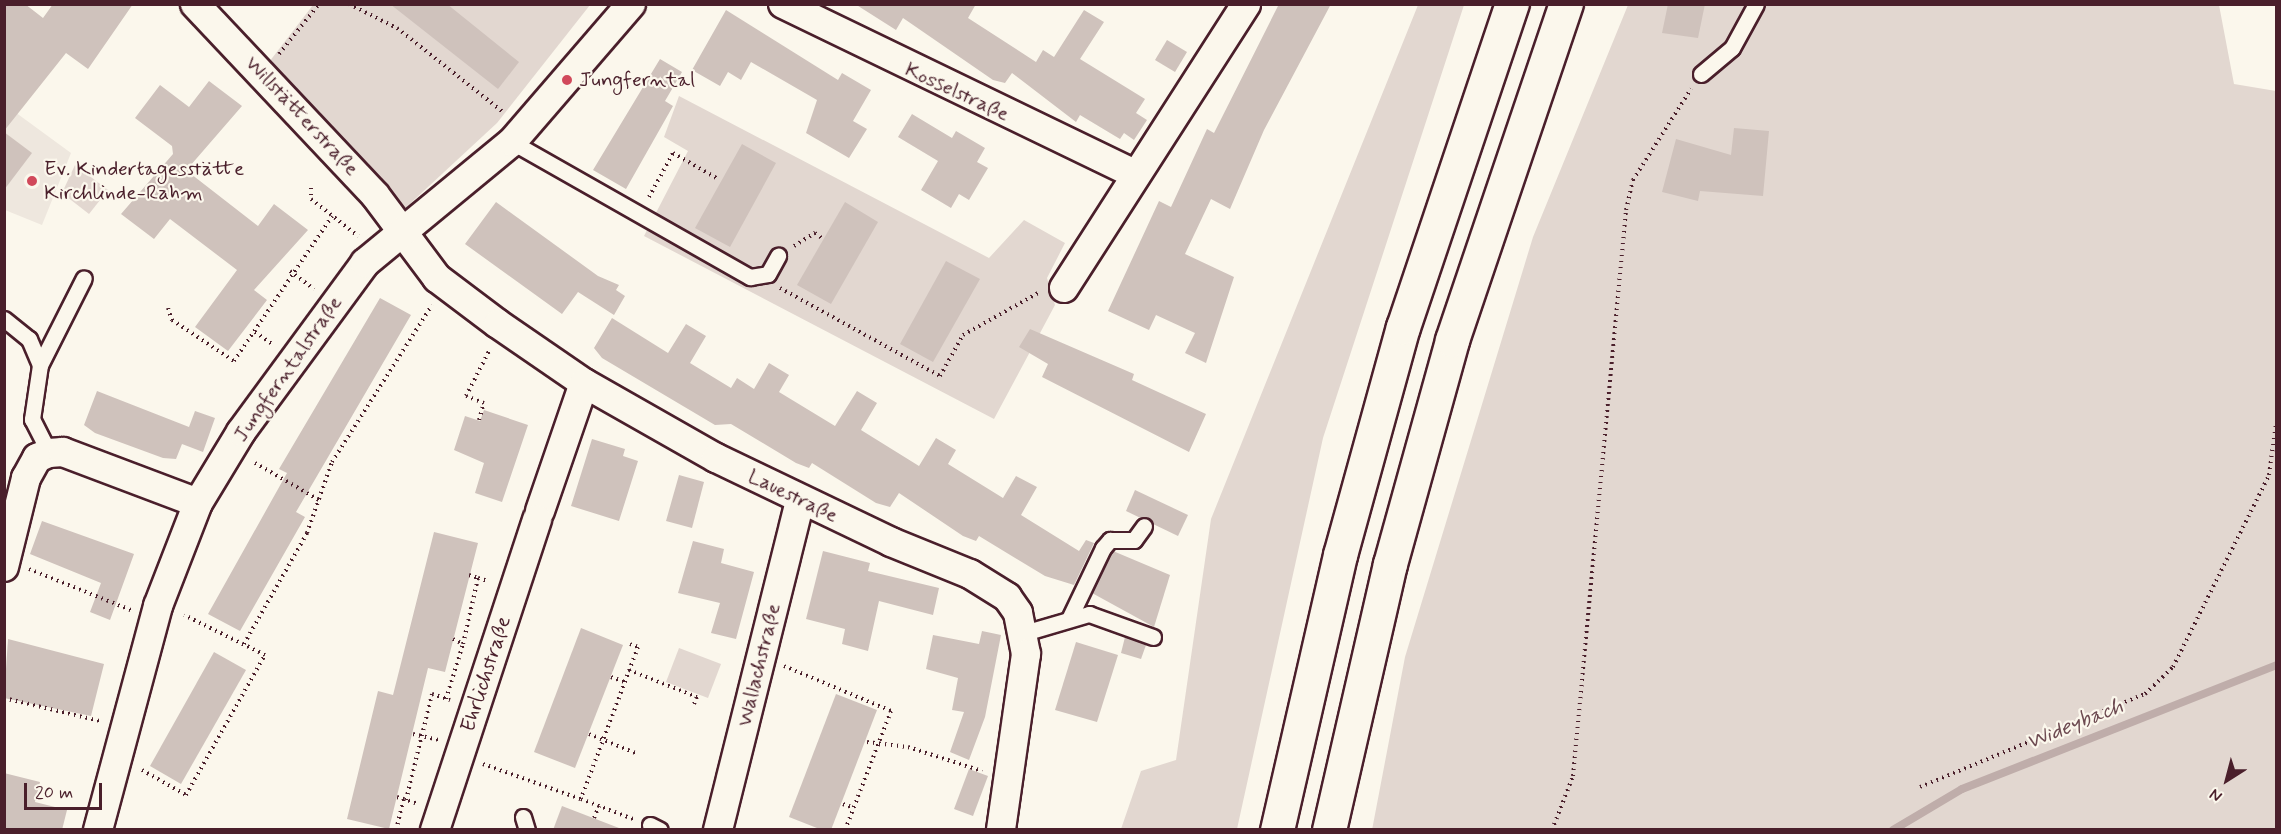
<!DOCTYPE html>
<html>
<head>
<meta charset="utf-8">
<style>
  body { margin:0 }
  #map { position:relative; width:2281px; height:834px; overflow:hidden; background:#fbf7ec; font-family:Mynerve,sans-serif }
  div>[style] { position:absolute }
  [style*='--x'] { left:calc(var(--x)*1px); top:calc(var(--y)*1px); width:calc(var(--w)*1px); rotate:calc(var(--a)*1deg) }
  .built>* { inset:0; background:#eee7de }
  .green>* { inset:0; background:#e2d7d0 }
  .stream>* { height:8px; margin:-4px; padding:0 4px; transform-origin:4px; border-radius:4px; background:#bfadaa }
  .building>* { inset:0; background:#cfc2bc }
  .path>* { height:4px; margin-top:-2px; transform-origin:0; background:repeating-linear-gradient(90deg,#4a1f2b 0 1.5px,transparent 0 6px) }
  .roads { filter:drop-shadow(2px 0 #4a1f2b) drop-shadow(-2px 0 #4a1f2b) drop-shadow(0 2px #4a1f2b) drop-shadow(0 -2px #4a1f2b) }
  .lane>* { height:15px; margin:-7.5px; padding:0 7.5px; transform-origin:7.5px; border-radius:7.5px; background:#fbf7ec }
  .street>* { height:28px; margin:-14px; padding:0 14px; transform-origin:14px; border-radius:14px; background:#fbf7ec }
  .highway>* { height:33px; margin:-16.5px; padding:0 16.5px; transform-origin:16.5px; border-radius:16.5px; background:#fbf7ec }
  .dots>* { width:16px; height:16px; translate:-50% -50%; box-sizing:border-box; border:3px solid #fbf7ec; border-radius:50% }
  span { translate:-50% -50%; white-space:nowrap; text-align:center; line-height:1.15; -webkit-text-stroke:4.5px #fbf7ec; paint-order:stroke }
  .poi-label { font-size:21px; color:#4a1f2b }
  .left { translate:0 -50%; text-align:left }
  .street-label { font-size:21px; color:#4a1f2b }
  .water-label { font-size:22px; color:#6d4a51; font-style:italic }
  .frame { position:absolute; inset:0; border:6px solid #4a1f2b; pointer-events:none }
  .north { position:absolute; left:2197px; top:750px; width:60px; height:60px; -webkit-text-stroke:4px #fbf7ec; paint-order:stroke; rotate:216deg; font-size:16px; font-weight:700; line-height:24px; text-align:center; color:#4a1f2b }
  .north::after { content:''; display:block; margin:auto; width:21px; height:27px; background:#4a1f2b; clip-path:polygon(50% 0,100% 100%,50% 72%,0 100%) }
  .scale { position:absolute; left:24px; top:783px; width:78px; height:27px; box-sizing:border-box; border:3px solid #4a1f2b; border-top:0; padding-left:8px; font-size:18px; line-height:21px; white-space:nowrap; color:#4a1f2b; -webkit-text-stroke:4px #fbf7ec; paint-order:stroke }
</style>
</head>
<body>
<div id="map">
  <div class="built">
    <div style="clip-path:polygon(4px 104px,71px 153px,42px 225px,5px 210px)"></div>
  </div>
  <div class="green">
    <div style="clip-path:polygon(313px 5px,590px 5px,497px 123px,401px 212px,266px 66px)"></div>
    <div style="clip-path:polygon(1418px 5px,1464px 5px,1323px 438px,1237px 829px,1121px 829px,1141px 771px,1176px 760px,1211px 519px)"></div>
    <div style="clip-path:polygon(1628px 5px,2219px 5px,2234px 84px,2276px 91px,2276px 829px,1372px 830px,1405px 657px,1533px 237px)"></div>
    <div style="clip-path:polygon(679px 96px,989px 258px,1024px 220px,1065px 243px,1047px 278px,1055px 305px,994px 419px,644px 236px,688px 151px,664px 137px)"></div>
    <div style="clip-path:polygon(75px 165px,108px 190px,89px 214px,62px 193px)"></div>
    <div style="clip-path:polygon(679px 648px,721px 664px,708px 698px,666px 682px)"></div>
  </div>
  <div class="stream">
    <div style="--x:1893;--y:830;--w:80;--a:-30.7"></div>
    <div style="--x:1962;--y:789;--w:338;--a:-21.5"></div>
  </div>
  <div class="building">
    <div style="clip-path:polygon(4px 4px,25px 4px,43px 18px,53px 4px,133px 4px,88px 69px,66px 53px,4px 131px)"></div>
    <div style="clip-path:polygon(390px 4px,447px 4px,519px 62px,498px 89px)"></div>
    <div style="clip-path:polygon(855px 4px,976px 4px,968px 18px,1036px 62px,1043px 50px,1054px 57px,1084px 10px,1104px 22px,1080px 59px,1145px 99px,1136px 113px,1147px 120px,1134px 140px,1124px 133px,1120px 139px,1080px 115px,1076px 122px,1012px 73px,1005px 83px,993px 80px,903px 18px,896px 30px)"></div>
    <div style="clip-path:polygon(1279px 4px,1331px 4px,1264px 130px,1230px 209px,1211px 199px,1185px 254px,1234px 277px,1206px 363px,1185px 353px,1195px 333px,1156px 315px,1149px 330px,1108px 311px,1159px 201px,1171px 207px,1207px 129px,1214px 133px)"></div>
    <div style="clip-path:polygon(1668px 4px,1705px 4px,1698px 38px,1662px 33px)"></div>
    <div style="clip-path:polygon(726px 10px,838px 80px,842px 73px,871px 90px,853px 121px,867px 129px,849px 158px,806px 133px,817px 100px,751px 62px,741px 80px,728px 72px,720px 86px,692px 70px)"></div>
    <div style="clip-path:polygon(1167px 40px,1187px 52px,1175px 72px,1155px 60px)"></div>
    <div style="clip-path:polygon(660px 59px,682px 72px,665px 101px,673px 106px,626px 189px,593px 170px)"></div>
    <div style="clip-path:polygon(209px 81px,242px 106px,190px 166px,191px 174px,258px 226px,274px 204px,308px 230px,254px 290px,267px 300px,228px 351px,195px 327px,237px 270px,170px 219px,154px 239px,121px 214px,173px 154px,172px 146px,135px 118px,160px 85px,189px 107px)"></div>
    <div style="clip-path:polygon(912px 114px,952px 138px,956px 131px,985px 148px,977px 162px,988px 168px,969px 200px,959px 194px,951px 208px,921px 190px,938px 161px,898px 137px)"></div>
    <div style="clip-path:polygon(1734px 128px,1769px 131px,1763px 196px,1700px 191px,1698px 201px,1662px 192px,1676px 139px,1731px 155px)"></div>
    <div style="clip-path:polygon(4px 132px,32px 153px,4px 190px)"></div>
    <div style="clip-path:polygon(742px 144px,776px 163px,730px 247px,695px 228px)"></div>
    <div style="clip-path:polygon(496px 202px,598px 276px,619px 285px,616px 290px,625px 296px,614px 315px,578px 292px,562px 314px,465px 244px)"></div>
    <div style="clip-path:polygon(845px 202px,878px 222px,831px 304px,797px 285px)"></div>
    <div style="clip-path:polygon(946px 261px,980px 279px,933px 362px,900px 344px)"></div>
    <div style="clip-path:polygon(380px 298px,411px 315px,296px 512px,305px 517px,240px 631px,208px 614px,287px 473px,279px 469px)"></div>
    <div style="clip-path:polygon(612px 318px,668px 353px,686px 324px,706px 336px,690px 363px,731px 388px,737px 378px,754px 389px,769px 363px,789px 375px,779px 392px,835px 426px,857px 391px,877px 403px,861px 430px,919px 466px,936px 438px,956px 450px,948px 464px,1003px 498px,1016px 476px,1037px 487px,1021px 515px,1079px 551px,1086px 540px,1094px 543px,1074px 585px,1045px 576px,979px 536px,976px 541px,963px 536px,899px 493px,890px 507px,876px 503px,812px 463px,809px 468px,796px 463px,731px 424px,715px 425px,602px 358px,594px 348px)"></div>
    <div style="clip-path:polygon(1030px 329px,1134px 374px,1132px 380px,1206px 414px,1189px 452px,1042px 377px,1048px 364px,1019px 347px)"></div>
    <div style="clip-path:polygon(97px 391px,189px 427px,195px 411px,215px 418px,203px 452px,182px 444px,176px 459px,163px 458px,95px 433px,84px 425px)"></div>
    <div style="clip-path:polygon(484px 410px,528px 425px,502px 502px,475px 493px,484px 463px,454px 450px,465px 416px,480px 421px)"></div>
    <div style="clip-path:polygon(592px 439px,625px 449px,623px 456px,638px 461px,619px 521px,571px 506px)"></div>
    <div style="clip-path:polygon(679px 475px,704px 482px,692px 528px,666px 521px)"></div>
    <div style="clip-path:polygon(1135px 490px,1188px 515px,1178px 536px,1126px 511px)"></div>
    <div style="clip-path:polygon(42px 521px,134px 554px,110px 620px,90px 612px,101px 583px,30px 554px)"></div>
    <div style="clip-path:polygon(434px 532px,478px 543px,445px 672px,428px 668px,389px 829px,347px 819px,378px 691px,393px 695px)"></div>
    <div style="clip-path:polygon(693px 541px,724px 549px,721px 563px,754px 572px,736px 639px,711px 633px,720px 603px,678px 593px)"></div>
    <div style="clip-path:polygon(823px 551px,870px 563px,868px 571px,939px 588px,933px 615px,879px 601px,868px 651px,842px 644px,845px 629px,806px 619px)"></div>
    <div style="clip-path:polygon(1113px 551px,1170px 575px,1154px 627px,1092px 593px)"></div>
    <div style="clip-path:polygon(581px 628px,623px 645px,575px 768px,534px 752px)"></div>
    <div style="clip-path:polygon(982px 631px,1001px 635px,985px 717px,969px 760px,950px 752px,964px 712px,952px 710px,958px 678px,926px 669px,933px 635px,979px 644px)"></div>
    <div style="clip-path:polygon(1125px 637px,1146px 645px,1141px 659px,1121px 653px)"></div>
    <div style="clip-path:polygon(8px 639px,104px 664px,91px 716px,4px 698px)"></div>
    <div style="clip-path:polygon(1076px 642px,1118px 655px,1097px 722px,1055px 710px)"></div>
    <div style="clip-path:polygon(214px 652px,246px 670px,181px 784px,150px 766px)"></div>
    <div style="clip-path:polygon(836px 694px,877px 710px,831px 830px,822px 830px,789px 817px)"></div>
    <div style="clip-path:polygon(969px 769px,988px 776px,973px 816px,954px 809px)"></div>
    <div style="clip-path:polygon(4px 773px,40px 782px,35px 802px,67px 810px,62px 830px,4px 830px)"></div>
    <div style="clip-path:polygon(562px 806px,619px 828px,619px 830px,553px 830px)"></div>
  </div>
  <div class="path">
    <div style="--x:349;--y:4;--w:54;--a:26.6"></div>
    <div style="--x:397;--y:28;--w:135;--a:38.4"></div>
    <div style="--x:279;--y:54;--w:64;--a:-51.3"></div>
    <div style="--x:311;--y:188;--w:11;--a:90"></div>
    <div style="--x:311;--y:199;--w:60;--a:38.2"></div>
    <div style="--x:649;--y:197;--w:50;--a:-61.4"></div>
    <div style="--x:673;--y:153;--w:52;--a:30"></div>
    <div style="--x:794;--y:246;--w:25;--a:-32"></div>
    <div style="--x:815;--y:233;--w:9;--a:36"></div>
    <div style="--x:290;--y:271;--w:30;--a:37"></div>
    <div style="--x:780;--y:288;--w:183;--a:28.8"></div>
    <div style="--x:940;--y:376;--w:47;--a:-60.7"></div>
    <div style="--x:963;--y:335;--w:86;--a:-29.2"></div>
    <div style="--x:168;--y:308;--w:13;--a:72"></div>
    <div style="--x:172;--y:320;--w:74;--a:33.5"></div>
    <div style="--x:234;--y:361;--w:175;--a:-55.9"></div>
    <div style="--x:255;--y:332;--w:21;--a:35"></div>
    <div style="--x:479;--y:420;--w:18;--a:-74"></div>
    <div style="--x:484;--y:403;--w:19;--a:-159"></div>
    <div style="--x:466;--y:396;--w:51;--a:-62.9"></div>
    <div style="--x:255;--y:463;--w:74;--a:30"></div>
    <div style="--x:29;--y:569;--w:110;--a:21.9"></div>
    <div style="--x:469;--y:575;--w:9;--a:18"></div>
    <div style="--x:453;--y:639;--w:9;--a:27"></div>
    <div style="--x:244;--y:644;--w:128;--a:-60.4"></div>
    <div style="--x:307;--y:533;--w:75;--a:-70.6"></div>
    <div style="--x:332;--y:462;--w:186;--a:-57.5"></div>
    <div style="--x:463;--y:644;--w:68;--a:-77.2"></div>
    <div style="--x:478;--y:578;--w:10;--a:17"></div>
    <div style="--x:630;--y:644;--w:9;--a:21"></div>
    <div style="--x:638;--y:647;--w:162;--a:110.6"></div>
    <div style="--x:581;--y:799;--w:56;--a:21"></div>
    <div style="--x:784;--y:666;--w:116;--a:22.8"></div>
    <div style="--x:891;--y:711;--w:128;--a:111.1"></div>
    <div style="--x:629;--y:670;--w:73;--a:21.7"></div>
    <div style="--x:611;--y:677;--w:15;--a:20"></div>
    <div style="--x:4;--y:698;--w:99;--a:13.5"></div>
    <div style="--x:446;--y:699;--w:58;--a:-72.8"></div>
    <div style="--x:694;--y:704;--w:11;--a:-68"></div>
    <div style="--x:413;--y:734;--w:26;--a:13"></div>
    <div style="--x:589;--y:734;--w:53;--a:22.2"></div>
    <div style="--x:867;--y:742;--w:41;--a:7"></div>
    <div style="--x:908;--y:747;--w:78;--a:18"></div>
    <div style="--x:483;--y:764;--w:104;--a:19.7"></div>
    <div style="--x:142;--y:770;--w:51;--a:29.6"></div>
    <div style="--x:186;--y:795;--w:161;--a:-60.6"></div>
    <div style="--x:265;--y:655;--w:90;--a:-153.7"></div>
    <div style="--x:1920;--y:787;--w:243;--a:-22.5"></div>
    <div style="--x:2145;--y:694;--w:39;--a:-44"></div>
    <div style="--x:2173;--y:667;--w:215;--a:-63.4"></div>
    <div style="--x:2269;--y:475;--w:52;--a:-82.3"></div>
    <div style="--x:397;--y:797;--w:20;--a:18"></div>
    <div style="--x:406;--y:800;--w:109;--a:-76.2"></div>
    <div style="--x:432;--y:694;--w:19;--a:18"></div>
    <div style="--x:843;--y:804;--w:12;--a:20"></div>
    <div style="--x:594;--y:818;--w:13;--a:-67"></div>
    <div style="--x:396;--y:830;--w:32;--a:-76"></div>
    <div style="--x:1552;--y:830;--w:58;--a:-68.7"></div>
    <div style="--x:1573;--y:776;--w:568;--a:-84.65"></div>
    <div style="--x:1626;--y:210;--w:31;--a:-77"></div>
    <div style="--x:1633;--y:180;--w:108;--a:-57.5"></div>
  </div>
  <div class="roads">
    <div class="lane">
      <div style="--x:1701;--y:74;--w:40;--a:-40"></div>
      <div style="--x:1732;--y:48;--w:50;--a:-61.4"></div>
      <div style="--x:512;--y:142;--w:274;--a:29.6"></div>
      <div style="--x:750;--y:277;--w:18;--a:-9"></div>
      <div style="--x:768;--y:274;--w:21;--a:-61"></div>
      <div style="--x:4;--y:319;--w:32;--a:39"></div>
      <div style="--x:29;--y:339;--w:28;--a:67"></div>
      <div style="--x:40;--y:365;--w:55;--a:98.4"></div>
      <div style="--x:32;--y:419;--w:38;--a:63"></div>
      <div style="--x:40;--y:365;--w:97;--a:-63.2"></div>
      <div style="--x:1069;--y:619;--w:79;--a:-64.4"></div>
      <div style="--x:1103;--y:548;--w:11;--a:-49"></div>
      <div style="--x:1110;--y:540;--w:24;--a:0"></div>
      <div style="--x:1134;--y:540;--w:17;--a:-54"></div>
      <div style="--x:1024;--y:633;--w:68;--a:-16.3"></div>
      <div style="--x:1089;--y:614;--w:68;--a:19.8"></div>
      <div style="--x:523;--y:817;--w:14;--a:73"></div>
      <div style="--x:650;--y:825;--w:11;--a:27"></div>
    </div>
    <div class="street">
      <div style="--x:195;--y:4;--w:262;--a:46.7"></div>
      <div style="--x:375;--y:195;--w:104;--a:53.2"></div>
      <div style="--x:437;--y:278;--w:76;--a:37"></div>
      <div style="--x:498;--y:324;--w:104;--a:34.5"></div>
      <div style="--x:584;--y:383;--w:152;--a:29.6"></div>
      <div style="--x:716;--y:458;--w:194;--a:25.6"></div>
      <div style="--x:891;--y:542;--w:85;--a:22.1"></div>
      <div style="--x:970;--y:574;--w:44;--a:31.9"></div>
      <div style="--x:1007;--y:597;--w:19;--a:55"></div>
      <div style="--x:1018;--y:613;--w:42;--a:79"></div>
      <div style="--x:1026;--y:654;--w:178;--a:98.1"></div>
      <div style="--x:783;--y:4;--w:390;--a:25.8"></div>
      <div style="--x:1064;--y:288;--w:337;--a:-57.3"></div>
      <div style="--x:540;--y:511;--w:135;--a:-71"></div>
      <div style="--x:4;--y:567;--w:92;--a:-76.1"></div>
      <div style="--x:26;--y:478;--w:23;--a:-61"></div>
      <div style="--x:37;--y:458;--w:13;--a:-23"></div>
      <div style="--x:49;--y:453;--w:14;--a:-4"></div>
      <div style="--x:63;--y:452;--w:144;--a:20.7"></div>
      <div style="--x:98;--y:830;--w:232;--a:-75"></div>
      <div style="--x:158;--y:606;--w:110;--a:-68.8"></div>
      <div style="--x:198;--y:503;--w:83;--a:-58.8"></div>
      <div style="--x:241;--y:432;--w:210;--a:-53.7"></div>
      <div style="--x:365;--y:263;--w:190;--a:-39.5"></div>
      <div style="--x:512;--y:142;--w:182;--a:-49.2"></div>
      <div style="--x:435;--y:830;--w:327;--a:-71.8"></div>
      <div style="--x:718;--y:830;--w:339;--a:-76"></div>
    </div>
    <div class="highway">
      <div style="--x:1277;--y:830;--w:282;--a:-77.1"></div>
      <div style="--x:1340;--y:555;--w:237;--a:-74.6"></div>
      <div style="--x:1403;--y:327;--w:341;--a:-71.4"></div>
      <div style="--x:1329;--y:830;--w:273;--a:-77.1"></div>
      <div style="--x:1390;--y:564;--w:232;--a:-74.5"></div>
      <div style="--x:1452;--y:340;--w:355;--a:-71.3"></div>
    </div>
  </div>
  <div class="dots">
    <div style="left:567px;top:80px;background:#d1495b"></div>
    <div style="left:32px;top:181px;background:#d1495b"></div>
  </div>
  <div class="poi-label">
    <span class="left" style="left:579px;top:80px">Jungferntal</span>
    <span class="left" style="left:44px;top:181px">Ev. Kindertagesstätte<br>Kirchlinde-Rahm</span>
  </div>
  <div class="street-label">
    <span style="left:957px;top:92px;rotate:25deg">Kosselstraße</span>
    <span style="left:302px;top:116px;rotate:47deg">Willstätterstraße</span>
    <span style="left:288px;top:369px;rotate:-55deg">Jungferntalstraße</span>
    <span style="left:793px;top:496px;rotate:26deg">Lauestraße</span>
    <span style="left:759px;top:665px;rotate:-76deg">Wallachstraße</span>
    <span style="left:486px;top:674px;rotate:-72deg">Ehrlichstraße</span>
  </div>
  <div class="water-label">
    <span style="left:2075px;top:725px;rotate:-22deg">Wideybach</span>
  </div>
  <div class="frame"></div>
  <div class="north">N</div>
  <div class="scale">20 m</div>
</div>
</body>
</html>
